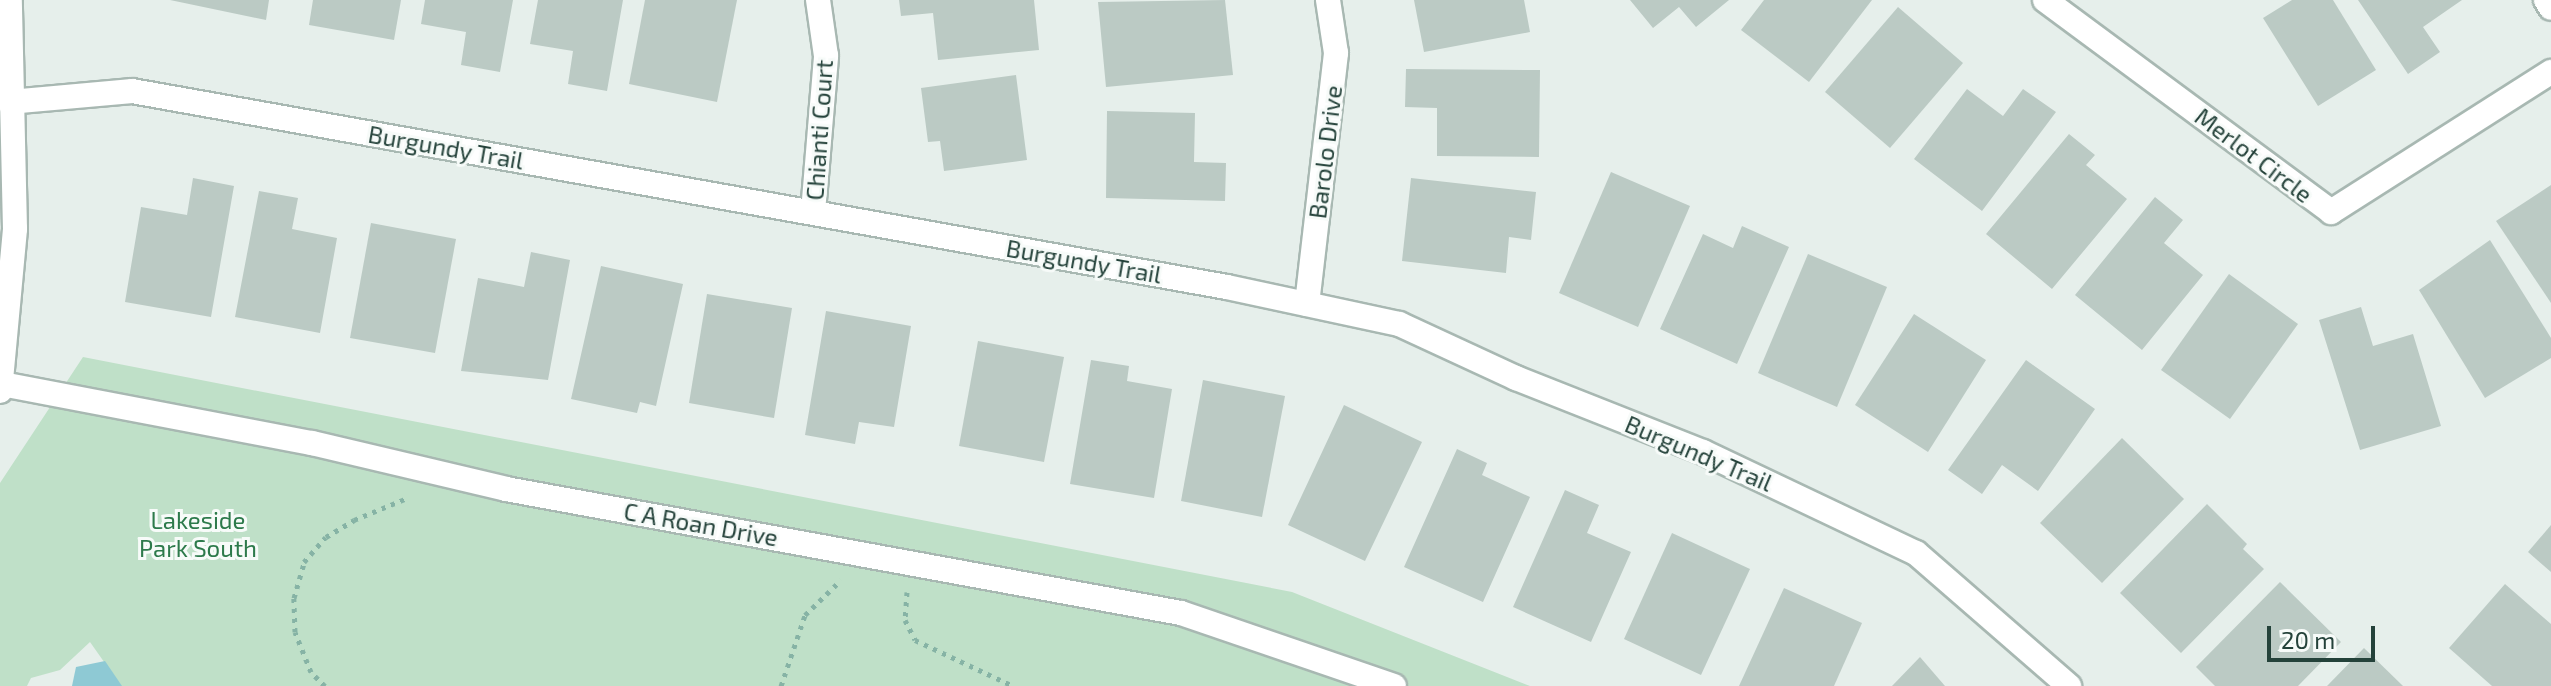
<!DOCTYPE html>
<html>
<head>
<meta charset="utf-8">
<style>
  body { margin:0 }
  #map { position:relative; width:2551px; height:686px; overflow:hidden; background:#e6efeb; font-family:"Exo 2",sans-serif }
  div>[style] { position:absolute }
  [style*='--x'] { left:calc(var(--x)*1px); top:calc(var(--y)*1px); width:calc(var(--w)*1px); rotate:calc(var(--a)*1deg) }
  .green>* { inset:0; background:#bfe0c8 }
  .water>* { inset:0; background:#8ec9d4 }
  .building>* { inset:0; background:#bbcac4 }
  .path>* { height:5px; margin-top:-2.5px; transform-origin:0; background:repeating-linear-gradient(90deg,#86b3a5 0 4px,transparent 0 10px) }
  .roads { filter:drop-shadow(2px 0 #a8b8b2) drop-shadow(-2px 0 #a8b8b2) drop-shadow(0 2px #a8b8b2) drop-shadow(0 -2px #a8b8b2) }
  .minor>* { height:24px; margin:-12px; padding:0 12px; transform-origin:12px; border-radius:12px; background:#fff }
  span { translate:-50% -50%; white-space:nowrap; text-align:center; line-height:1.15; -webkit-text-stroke:6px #f7fbf9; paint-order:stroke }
  .street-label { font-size:24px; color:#24423a }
  .park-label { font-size:24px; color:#2d7a4b }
  .scale { position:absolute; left:2267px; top:626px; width:108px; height:36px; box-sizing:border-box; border:4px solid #24423a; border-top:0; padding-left:10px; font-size:24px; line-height:28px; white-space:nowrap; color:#24423a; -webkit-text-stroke:6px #f7fbf9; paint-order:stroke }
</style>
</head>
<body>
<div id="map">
  <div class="green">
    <div style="clip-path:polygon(83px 357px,1292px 592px,1530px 686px,121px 686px,90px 642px,60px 670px,31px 678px,27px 686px,0 686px,0 483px)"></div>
  </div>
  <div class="water">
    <div style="clip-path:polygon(105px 661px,122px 686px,72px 686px,76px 667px)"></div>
  </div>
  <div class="building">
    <div style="clip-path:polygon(170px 0,269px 0,266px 20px)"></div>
    <div style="clip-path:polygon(313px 0,401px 0,394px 40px,309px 25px)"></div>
    <div style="clip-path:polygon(425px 0,513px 0,500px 72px,461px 65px,466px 32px,421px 24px)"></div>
    <div style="clip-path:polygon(538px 0,623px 0,607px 91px,568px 84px,573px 51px,530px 44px)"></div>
    <div style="clip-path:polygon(645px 0,737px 0,717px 102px,629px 84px)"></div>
    <div style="clip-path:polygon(899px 0,1034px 0,1039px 50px,938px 60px,933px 13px,901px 16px)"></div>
    <div style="clip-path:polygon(1225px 0,1233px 75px,1106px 87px,1098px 2px)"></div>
    <div style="clip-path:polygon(1414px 0,1524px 0,1530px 32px,1424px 52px)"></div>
    <div style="clip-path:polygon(1630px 0,1729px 0,1696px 27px,1679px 7px,1653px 28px)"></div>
    <div style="clip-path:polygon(1764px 0,1872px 0,1809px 82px,1741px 30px)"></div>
    <div style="clip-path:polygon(2292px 0,2333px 0,2376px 70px,2318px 106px,2263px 18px)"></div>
    <div style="clip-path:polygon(2358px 0,2462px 0,2423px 27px,2440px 52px,2408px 74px)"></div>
    <div style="clip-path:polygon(1898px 7px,1963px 63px,1890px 148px,1825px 92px)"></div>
    <div style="clip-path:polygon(1406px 69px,1540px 70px,1539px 157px,1437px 156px,1437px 108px,1405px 107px)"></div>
    <div style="clip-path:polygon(1016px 75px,1027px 160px,944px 171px,940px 141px,928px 142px,921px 88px)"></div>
    <div style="clip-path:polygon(1967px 89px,2003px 116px,2023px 89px,2056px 112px,1982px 211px,1914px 159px)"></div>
    <div style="clip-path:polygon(1107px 111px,1195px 113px,1194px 162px,1226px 163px,1225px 201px,1106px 198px)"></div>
    <div style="clip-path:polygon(2069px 134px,2095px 155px,2086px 165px,2127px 199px,2052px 289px,1986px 234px)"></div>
    <div style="clip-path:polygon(1611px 172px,1690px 206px,1638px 327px,1559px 293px)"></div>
    <div style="clip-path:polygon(193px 178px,234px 186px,211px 317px,125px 302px,141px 207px,187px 215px)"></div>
    <div style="clip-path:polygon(1411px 178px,1536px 192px,1531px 240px,1509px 237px,1506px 273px,1402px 261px)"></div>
    <div style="clip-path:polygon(2551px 185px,2551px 303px,2496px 221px)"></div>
    <div style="clip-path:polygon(259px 191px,298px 198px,292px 229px,337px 238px,320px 333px,235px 317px)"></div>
    <div style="clip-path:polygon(2155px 197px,2183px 220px,2164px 243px,2203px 275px,2142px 350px,2075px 295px)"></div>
    <div style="clip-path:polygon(371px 223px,456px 239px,435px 353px,350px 338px)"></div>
    <div style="clip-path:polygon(1742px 226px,1789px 247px,1737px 364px,1660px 329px,1703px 234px,1733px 248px)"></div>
    <div style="clip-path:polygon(2490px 240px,2551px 338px,2551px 358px,2485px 398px,2419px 290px)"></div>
    <div style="clip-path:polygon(531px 252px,570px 260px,548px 380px,461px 371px,478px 278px,524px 287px)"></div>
    <div style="clip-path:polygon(1808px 254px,1887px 287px,1837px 407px,1758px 373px)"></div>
    <div style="clip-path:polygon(601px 266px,683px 284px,656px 406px,640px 402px,637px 413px,571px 399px)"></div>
    <div style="clip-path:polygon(2229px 274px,2298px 324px,2230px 419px,2161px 370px)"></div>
    <div style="clip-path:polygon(707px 294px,792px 308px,774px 418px,689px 403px)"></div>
    <div style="clip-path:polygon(2361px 307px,2373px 346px,2413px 334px,2441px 426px,2360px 450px,2319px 320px)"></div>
    <div style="clip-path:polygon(826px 311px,911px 326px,894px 427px,859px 422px,855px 444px,805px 435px)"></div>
    <div style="clip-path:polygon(1914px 314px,1986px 360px,1928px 452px,1855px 405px)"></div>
    <div style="clip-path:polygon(978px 341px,1064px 357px,1044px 462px,959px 446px)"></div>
    <div style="clip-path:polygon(1091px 360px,1129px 366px,1127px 381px,1172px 389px,1154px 498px,1070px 484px)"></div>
    <div style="clip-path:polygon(2026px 360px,2095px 409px,2038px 491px,2002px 465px,1982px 494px,1948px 470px)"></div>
    <div style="clip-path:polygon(1203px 380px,1285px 396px,1262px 517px,1181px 501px)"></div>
    <div style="clip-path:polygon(1344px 405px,1422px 442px,1365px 561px,1288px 525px)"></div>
    <div style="clip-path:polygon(2122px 438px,2184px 499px,2102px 583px,2040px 523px)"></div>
    <div style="clip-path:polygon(1457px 449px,1487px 463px,1482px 475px,1530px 497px,1483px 602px,1404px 567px)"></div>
    <div style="clip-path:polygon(1565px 490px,1599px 505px,1587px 533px,1631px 552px,1591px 642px,1513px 607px)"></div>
    <div style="clip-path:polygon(2207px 504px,2247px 544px,2243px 549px,2264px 569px,2181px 653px,2120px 593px)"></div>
    <div style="clip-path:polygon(2551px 525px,2551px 572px,2528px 552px)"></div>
    <div style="clip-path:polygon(1672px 533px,1750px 569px,1701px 675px,1624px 639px)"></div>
    <div style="clip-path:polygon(2280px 582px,2341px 642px,2298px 686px,2215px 686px,2196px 667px)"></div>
    <div style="clip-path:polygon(2505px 584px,2551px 624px,2551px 686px,2492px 686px,2449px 648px)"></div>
    <div style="clip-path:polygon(1784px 588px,1862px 623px,1834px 686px,1739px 686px)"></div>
    <div style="clip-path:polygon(2364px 648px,2403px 686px,2327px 686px)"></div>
    <div style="clip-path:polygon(1920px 657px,1945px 686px,1892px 686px)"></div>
  </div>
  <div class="path">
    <div style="--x:907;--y:592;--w:28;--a:94"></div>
    <div style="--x:905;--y:620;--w:22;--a:63"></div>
    <div style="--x:915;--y:640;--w:108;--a:25.1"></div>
    <div style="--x:325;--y:686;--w:20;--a:-135"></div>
    <div style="--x:311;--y:672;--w:43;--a:-111.8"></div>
    <div style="--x:295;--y:632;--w:34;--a:-92"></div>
    <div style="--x:294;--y:598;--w:37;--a:-74"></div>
    <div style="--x:304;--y:562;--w:33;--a:-49"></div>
    <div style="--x:326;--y:537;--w:33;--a:-31"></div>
    <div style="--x:354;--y:520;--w:57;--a:-22.5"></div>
    <div style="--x:781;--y:686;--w:75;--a:-71.3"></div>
    <div style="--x:805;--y:615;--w:50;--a:-44.2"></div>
  </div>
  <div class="roads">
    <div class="minor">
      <div style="--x:2045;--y:0;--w:356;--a:36.5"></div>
      <div style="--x:2331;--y:212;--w:261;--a:-32.5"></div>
      <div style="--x:2546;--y:0;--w:9;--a:58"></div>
      <div style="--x:9;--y:102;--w:123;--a:-5.1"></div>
      <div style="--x:132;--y:91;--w:1112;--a:10.15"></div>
      <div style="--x:1227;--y:287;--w:176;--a:12.1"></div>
      <div style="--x:1399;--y:324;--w:129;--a:24.8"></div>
      <div style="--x:1516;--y:378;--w:201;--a:21.6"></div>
      <div style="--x:1703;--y:452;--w:236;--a:25.4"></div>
      <div style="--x:1916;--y:553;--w:203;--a:41"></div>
      <div style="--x:813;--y:212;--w:157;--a:-85.2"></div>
      <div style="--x:826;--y:56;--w:57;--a:-98.1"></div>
      <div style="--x:1307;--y:304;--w:253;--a:-83.4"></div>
      <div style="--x:1336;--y:53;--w:54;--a:-98.6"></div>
      <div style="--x:2;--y:384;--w:316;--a:10.8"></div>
      <div style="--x:312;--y:443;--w:199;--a:13.3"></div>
      <div style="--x:506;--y:489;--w:686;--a:10.41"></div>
      <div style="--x:1181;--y:613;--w:225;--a:18.9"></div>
      <div style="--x:0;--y:391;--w:163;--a:-84.7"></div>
      <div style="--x:15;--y:229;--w:229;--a:-91.3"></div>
    </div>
  </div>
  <div class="street-label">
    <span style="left:819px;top:130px;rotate:-86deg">Chianti Court</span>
    <span style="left:446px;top:147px;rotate:10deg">Burgundy Trail</span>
    <span style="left:1325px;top:152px;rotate:-83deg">Barolo Drive</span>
    <span style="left:2254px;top:155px;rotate:37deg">Merlot Circle</span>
    <span style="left:1084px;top:261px;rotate:10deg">Burgundy Trail</span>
    <span style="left:1699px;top:453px;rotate:23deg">Burgundy Trail</span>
    <span style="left:701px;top:524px;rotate:10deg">C A Roan Drive</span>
  </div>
  <div class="park-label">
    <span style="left:198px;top:534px">Lakeside<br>Park South</span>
  </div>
  <div class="scale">20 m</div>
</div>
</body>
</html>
